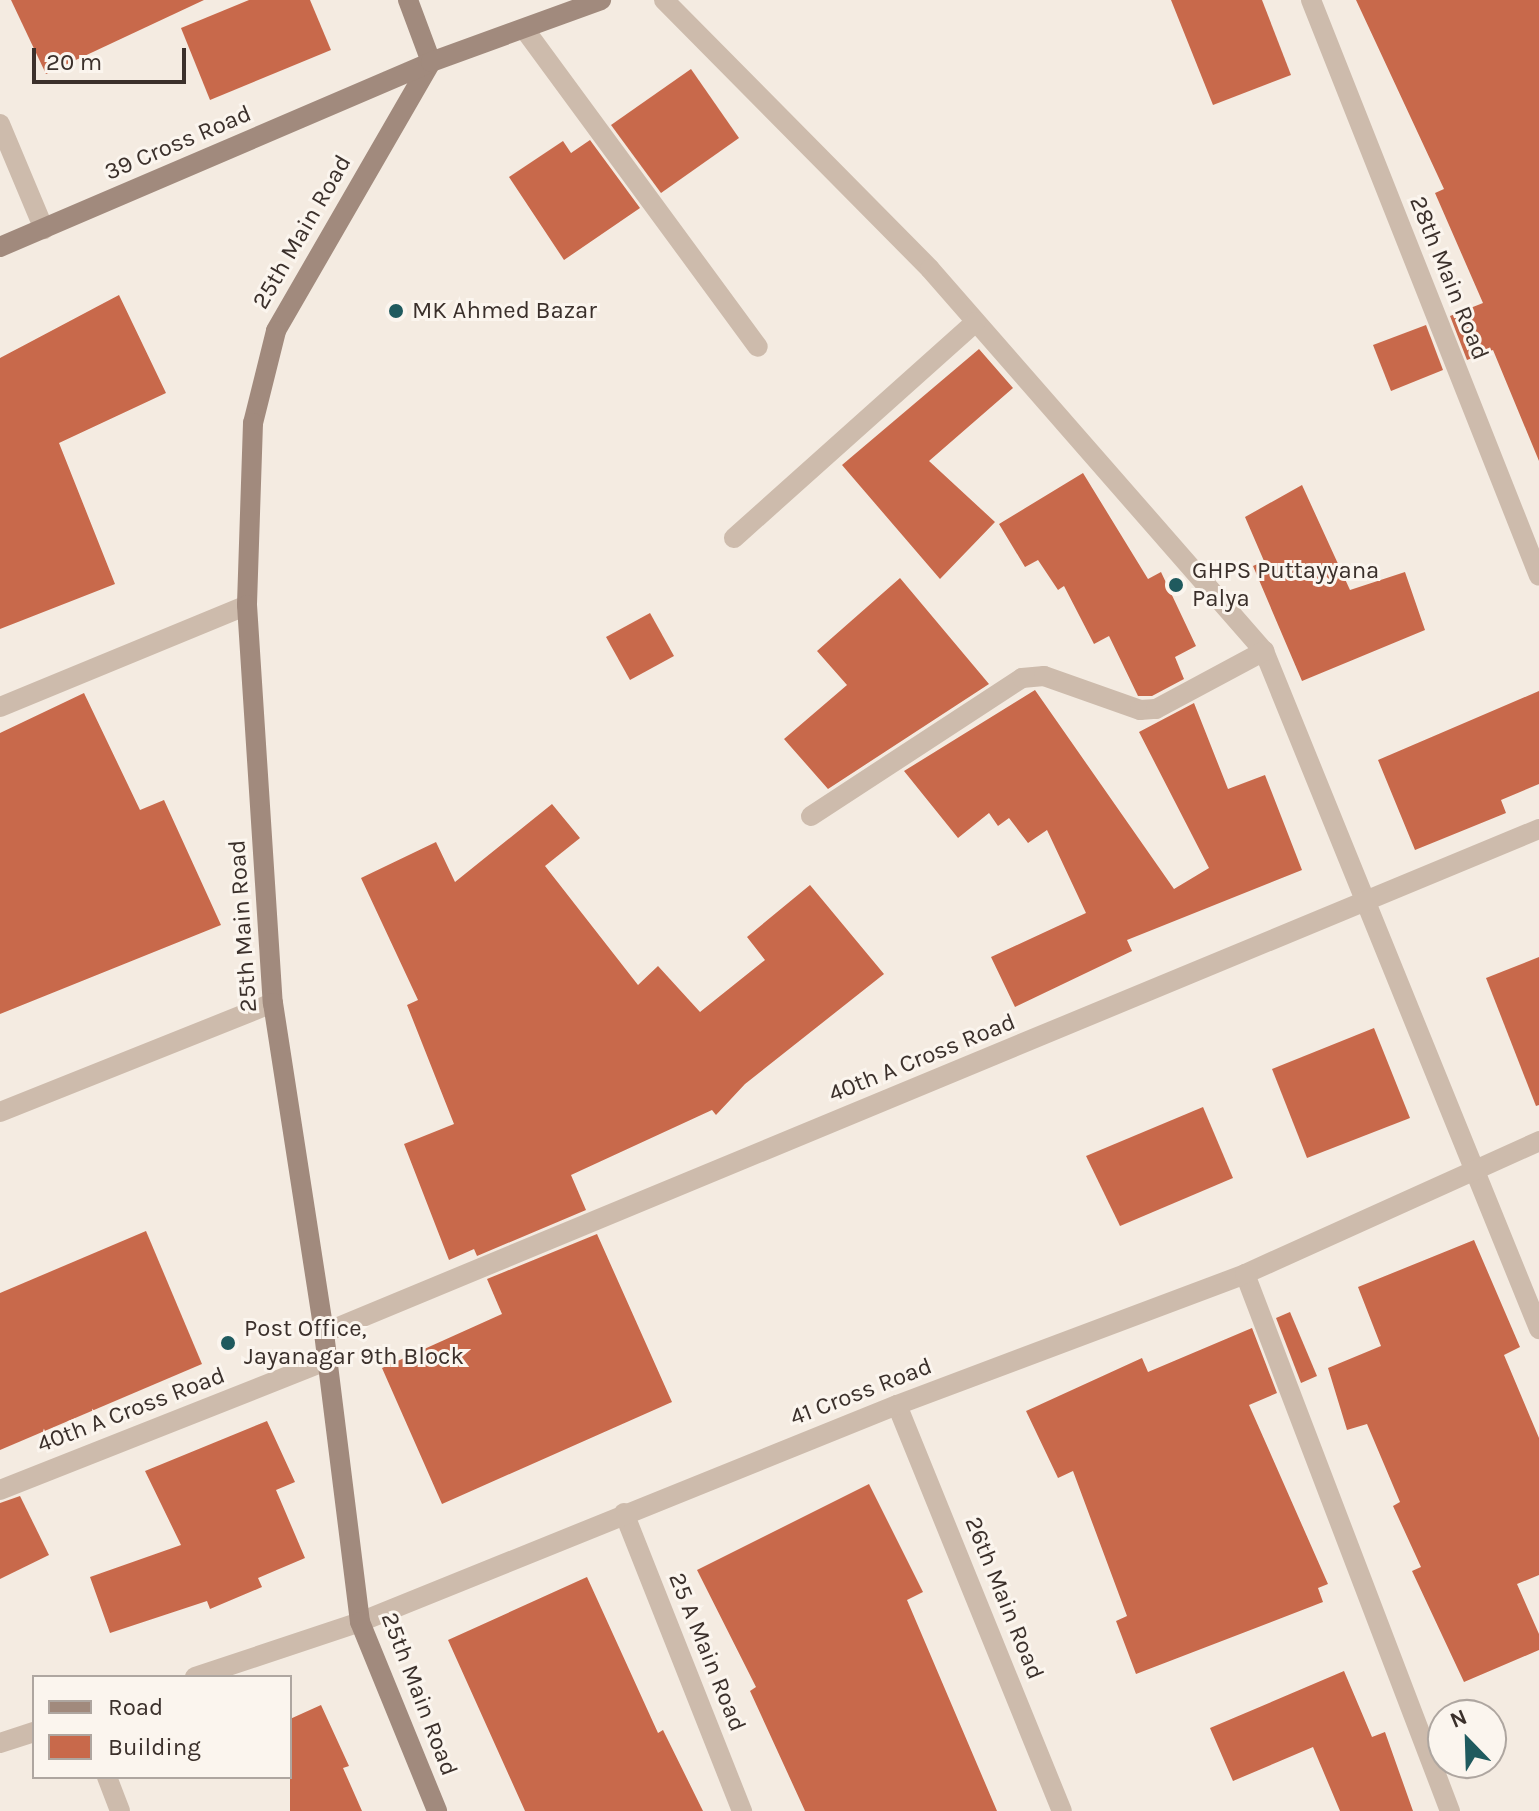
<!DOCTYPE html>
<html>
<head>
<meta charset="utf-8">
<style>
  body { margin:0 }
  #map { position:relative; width:1539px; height:1811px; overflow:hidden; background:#f4ebe1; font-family:Karla,sans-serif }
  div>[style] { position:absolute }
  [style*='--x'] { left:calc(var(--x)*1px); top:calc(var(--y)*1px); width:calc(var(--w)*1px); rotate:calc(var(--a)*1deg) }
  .building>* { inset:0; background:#c8694b }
  .street>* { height:20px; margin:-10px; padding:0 10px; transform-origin:10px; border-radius:10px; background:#cdbbac }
  .secondary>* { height:20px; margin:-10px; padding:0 10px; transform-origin:10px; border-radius:10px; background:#a18a7d }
  .dots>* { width:22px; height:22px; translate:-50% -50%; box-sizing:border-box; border:4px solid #fbf5ee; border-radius:50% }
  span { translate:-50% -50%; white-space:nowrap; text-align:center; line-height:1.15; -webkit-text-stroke:6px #fbf5ee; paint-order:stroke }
  .street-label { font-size:24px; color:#3b302b }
  .poi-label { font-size:24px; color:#3b302b }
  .left { translate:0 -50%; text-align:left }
  .legend { position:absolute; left:32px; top:1675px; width:260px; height:104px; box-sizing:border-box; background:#fbf5ee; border:2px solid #aea6a0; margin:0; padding:10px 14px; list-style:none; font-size:24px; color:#3b302b }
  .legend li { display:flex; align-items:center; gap:16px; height:40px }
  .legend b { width:40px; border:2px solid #aea6a0 }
  .north { position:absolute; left:1427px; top:1699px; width:80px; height:80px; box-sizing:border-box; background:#fbf5ee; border:2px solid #aea6a0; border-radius:50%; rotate:337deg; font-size:22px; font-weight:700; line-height:32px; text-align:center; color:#3b302b }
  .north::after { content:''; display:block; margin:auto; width:28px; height:36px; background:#1f5a5e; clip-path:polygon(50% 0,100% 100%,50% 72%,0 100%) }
  .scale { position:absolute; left:32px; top:48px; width:154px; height:36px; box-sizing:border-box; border:4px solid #3b302b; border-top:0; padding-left:10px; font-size:24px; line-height:28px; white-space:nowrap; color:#3b302b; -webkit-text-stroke:6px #fbf5ee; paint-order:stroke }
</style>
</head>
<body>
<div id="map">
  <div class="building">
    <div style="clip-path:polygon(11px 0,204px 0,46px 74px)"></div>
    <div style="clip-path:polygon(249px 0,310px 0,331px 50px,210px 100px,181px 28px)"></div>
    <div style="clip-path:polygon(1171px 0,1262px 0,1291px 75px,1213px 105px)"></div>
    <div style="clip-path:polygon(1356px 0,1539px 0,1539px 461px,1493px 350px,1467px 360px,1450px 316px,1483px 303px,1435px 193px,1444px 189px)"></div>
    <div style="clip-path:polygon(691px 69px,739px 138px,661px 193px,611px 125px)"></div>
    <div style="clip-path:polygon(590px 140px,640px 208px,564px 260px,509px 177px,563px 141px,571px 153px)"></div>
    <div style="clip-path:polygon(119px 295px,166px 393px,59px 443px,115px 584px,0 629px,0 358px)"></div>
    <div style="clip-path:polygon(1426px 325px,1443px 370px,1391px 391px,1373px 345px)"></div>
    <div style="clip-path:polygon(979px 349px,1013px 388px,929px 461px,995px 522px,940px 579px,842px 465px)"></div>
    <div style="clip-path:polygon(1083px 473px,1148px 579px,1161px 572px,1196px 646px,1175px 657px,1184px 679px,1152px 696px,1138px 696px,1109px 636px,1094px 644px,1064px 586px,1058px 590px,1038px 560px,1025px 567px,999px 524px)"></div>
    <div style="clip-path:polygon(1302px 485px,1350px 590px,1405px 572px,1425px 630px,1302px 681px,1253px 566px,1264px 561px,1245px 517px)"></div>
    <div style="clip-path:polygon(900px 578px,989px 684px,828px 789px,784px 739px,847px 685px,817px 651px)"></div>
    <div style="clip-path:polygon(650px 613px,674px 656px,630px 680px,606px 637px)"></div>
    <div style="clip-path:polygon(1035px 690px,1174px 889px,1209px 868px,1139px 732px,1194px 703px,1228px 789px,1265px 775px,1302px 870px,1127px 940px,1132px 951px,1015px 1007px,991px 957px,1086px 913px,1047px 830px,1028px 843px,1009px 818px,998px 826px,989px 813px,958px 838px,904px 771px)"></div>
    <div style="clip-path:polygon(1539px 691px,1539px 784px,1501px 800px,1506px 813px,1415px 850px,1378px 760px)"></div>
    <div style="clip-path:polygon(84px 693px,140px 810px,164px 800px,221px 925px,0 1014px,0 733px)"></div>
    <div style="clip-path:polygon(552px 804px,580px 838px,545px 866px,638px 985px,658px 966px,700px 1012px,765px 960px,747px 937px,810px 885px,884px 974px,745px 1084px,716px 1115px,712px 1110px,571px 1175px,586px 1210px,477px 1256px,474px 1249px,449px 1260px,404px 1144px,454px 1124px,407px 1005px,418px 1000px,361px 878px,436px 842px,455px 882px)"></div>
    <div style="clip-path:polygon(1539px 957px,1539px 1105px,1536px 1106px,1486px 978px)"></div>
    <div style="clip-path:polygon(1374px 1028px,1410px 1118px,1307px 1158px,1272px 1069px)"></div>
    <div style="clip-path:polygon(1203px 1107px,1233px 1178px,1120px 1226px,1086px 1156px)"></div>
    <div style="clip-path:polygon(146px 1231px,202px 1364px,0 1450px,0 1293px)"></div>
    <div style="clip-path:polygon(597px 1234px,672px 1402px,442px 1504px,382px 1368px,502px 1314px,487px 1279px)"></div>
    <div style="clip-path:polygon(1474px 1240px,1520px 1347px,1504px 1355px,1539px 1438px,1539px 1575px,1517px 1584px,1539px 1634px,1539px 1650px,1464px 1682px,1412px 1571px,1421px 1567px,1393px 1506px,1400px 1502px,1367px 1424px,1347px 1430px,1328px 1368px,1381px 1346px,1358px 1287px)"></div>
    <div style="clip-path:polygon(1290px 1312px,1317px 1376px,1301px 1383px,1276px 1318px)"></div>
    <div style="clip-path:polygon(1252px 1328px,1277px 1393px,1249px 1405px,1328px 1584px,1318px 1588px,1323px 1602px,1136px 1674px,1116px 1621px,1127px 1616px,1073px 1471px,1058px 1478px,1026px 1411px,1142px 1358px,1148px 1372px)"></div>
    <div style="clip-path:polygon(267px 1421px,295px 1482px,276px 1490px,305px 1558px,258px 1578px,262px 1587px,210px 1609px,207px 1601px,110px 1633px,90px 1577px,181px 1545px,145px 1471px)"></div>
    <div style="clip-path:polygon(869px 1484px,923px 1592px,907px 1600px,997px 1811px,805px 1811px,750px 1691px,756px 1687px,697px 1570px)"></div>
    <div style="clip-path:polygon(20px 1496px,49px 1555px,0 1579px,0 1503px)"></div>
    <div style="clip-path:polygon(587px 1577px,658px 1733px,663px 1730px,703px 1811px,525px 1811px,448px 1640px)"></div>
    <div style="clip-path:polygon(1344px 1671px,1372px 1737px,1385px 1732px,1413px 1811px,1340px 1811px,1313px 1747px,1233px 1781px,1210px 1728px)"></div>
    <div style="clip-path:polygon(321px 1705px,349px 1766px,343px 1768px,362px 1811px,290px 1811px,290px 1719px)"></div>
  </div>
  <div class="street">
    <div style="--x:664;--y:0;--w:378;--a:45.3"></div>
    <div style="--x:930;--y:269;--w:507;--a:48.84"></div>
    <div style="--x:1264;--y:651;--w:732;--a:67.92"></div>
    <div style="--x:1311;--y:0;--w:619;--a:68.4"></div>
    <div style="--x:525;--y:30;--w:393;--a:53.7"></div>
    <div style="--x:0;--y:124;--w:114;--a:67.3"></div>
    <div style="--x:734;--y:538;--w:324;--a:-41.8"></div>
    <div style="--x:0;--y:707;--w:267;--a:-22.4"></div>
    <div style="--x:811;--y:816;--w:252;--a:-33.2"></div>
    <div style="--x:1022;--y:678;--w:22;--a:-5"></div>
    <div style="--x:1044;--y:676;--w:102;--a:19.5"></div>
    <div style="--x:1140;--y:710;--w:16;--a:-4"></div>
    <div style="--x:1156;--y:709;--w:123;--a:-28.2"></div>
    <div style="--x:0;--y:1112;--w:294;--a:-21.8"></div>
    <div style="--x:1245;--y:1274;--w:575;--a:69.11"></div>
    <div style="--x:324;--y:1333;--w:1315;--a:-22.53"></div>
    <div style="--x:897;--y:1405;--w:438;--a:67.9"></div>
    <div style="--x:0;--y:1490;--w:351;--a:-21.6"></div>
    <div style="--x:624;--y:1513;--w:321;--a:68.4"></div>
    <div style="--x:195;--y:1677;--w:174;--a:-18.4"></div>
    <div style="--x:360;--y:1622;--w:579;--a:-22"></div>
    <div style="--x:897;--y:1405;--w:372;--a:-20.6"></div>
    <div style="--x:1245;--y:1274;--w:323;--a:-24.3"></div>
    <div style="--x:0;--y:1743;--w:36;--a:-18"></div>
    <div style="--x:107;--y:1777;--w:36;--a:69"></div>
  </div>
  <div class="secondary">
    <div style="--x:408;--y:0;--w:66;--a:69.6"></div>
    <div style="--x:431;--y:62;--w:310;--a:120"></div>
    <div style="--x:276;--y:331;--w:95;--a:104"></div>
    <div style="--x:253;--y:423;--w:182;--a:91.9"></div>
    <div style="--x:247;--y:605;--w:399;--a:86.3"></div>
    <div style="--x:273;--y:1003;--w:334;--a:81.2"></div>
    <div style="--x:324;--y:1333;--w:291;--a:82.9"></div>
    <div style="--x:360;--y:1622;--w:204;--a:67.8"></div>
    <div style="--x:0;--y:247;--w:469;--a:-23.2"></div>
    <div style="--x:431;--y:62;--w:181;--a:-20"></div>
  </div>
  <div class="dots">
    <div style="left:396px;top:311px;background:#1f5a5e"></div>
    <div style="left:1176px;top:585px;background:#1f5a5e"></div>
    <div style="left:228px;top:1343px;background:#1f5a5e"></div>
  </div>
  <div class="street-label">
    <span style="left:178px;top:143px;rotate:-23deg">39 Cross Road</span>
    <span style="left:302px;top:232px;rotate:-60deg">25th Main Road</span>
    <span style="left:1449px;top:278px;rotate:68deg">28th Main Road</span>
    <span style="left:243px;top:926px;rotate:-94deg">25th Main Road</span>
    <span style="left:922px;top:1058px;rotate:-22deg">40th A Cross Road</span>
    <span style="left:861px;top:1392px;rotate:-21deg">41 Cross Road</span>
    <span style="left:131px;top:1410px;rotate:-21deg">40th A Cross Road</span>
    <span style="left:1004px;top:1598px;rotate:68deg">26th Main Road</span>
    <span style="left:707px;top:1652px;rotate:68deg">25 A Main Road</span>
    <span style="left:419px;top:1694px;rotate:69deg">25th Main Road</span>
  </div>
  <div class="poi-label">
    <span class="left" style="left:412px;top:311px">MK Ahmed Bazar</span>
    <span class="left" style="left:1192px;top:585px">GHPS Puttayyana<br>Palya</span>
    <span class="left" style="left:244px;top:1343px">Post Office,<br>Jayanagar 9th Block</span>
  </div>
  <ul class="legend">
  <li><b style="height:10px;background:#a18a7d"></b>Road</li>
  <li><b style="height:22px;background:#c8694b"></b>Building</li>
  </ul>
  <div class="north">N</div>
  <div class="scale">20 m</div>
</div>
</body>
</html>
